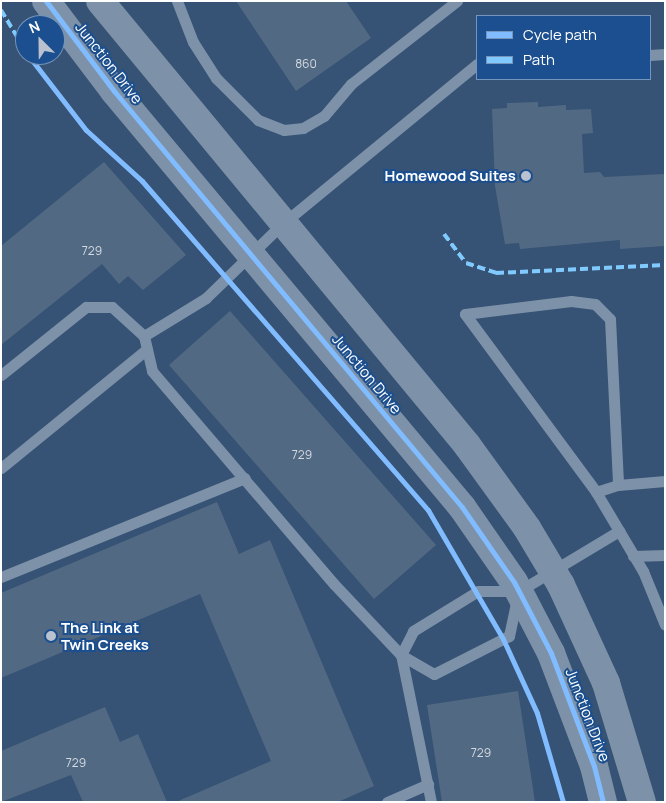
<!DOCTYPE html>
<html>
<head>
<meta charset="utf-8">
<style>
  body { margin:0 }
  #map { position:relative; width:666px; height:803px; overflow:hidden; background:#365274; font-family:Manrope,sans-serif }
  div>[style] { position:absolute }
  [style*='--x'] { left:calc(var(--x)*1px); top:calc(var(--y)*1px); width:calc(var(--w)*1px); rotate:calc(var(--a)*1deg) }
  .building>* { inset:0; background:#526984 }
  .service>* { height:11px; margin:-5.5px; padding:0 5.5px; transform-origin:5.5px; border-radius:5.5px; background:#7d92a8 }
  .tertiary>* { height:28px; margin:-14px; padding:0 14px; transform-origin:14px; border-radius:14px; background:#7d92a8 }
  .quiet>* { height:4px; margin-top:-2px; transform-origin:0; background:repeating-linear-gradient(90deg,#80caff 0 8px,transparent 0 12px) }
  .cycleway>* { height:5px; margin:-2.5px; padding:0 2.5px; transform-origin:2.5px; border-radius:2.5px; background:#80bcff }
  .dots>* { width:14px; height:14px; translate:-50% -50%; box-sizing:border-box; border:2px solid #1b4f8f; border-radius:50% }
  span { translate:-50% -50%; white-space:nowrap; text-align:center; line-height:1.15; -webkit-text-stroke:4px #1b4f8f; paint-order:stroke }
  .number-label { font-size:12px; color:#d4dae0 }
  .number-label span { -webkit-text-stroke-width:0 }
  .street-label { font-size:15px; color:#fff }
  .poi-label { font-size:15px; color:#fff; font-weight:700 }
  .right { translate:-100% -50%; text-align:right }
  .left { translate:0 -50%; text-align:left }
  .frame { position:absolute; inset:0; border:2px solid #fff; pointer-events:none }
  .legend { position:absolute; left:476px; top:15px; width:175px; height:65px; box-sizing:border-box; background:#1b4f8f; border:1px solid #7695bc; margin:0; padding:6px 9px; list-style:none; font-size:15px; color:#fff }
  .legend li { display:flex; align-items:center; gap:10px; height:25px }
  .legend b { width:25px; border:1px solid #7695bc }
  .north { position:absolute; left:15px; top:15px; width:50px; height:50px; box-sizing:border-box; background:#1b4f8f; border:1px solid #7695bc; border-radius:50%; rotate:337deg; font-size:14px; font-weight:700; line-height:20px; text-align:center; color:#fff }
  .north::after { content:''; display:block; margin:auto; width:18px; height:22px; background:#b9c2ce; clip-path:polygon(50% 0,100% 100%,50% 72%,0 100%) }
</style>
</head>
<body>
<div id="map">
  <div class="building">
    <div style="clip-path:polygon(236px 1px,346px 1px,371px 38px,296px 91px)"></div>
    <div style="clip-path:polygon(538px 102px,538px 107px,566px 105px,566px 110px,591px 109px,593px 133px,582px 134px,584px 173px,600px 172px,604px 177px,665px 174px,665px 246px,620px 249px,620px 240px,520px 249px,519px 243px,505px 244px,495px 186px,492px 109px,507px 108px,507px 103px)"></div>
    <div style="clip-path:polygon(104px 162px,186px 255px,143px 290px,128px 276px,119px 284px,102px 264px,1px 345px,1px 246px)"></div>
    <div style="clip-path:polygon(230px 311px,436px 545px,374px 599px,169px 365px)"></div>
    <div style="clip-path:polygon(217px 502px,239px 554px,270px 540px,374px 786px,338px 802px,176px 802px,271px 761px,200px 594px,1px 678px,1px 593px)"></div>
    <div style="clip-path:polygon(518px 691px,535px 802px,442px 802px,427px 705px)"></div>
    <div style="clip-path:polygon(105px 707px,120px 742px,138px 734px,167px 802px,83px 802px,71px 775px,1px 802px,1px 751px)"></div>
  </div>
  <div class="service">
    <div style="--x:177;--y:1;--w:44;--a:68.7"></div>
    <div style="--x:193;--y:42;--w:43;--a:57.4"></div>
    <div style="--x:216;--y:78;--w:59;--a:45"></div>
    <div style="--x:258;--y:120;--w:28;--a:21"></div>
    <div style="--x:284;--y:130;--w:19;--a:-6"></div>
    <div style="--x:303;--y:128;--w:24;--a:-30"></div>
    <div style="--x:324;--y:116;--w:42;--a:-49.8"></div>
    <div style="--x:351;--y:84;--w:135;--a:-38.1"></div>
    <div style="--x:650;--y:55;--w:15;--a:-4"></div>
    <div style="--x:477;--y:64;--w:252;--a:140.6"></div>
    <div style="--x:282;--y:224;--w:106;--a:135.8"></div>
    <div style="--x:206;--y:298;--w:73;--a:148.5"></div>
    <div style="--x:144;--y:336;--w:36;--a:77"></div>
    <div style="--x:152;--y:371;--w:280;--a:49.5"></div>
    <div style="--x:334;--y:584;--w:98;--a:46.7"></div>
    <div style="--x:401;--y:655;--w:38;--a:30"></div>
    <div style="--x:434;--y:674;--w:84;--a:-26.9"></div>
    <div style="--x:509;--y:636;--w:38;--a:-78"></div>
    <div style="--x:465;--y:314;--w:221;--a:53.6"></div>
    <div style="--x:596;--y:492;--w:92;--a:59.3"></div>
    <div style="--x:643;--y:571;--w:58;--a:67.8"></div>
    <div style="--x:465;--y:314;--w:107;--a:-7"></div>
    <div style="--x:571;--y:301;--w:24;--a:7"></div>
    <div style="--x:595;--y:304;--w:21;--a:45"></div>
    <div style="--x:610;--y:319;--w:166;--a:87.2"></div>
    <div style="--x:1;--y:375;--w:109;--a:-38.7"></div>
    <div style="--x:86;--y:307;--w:26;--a:0"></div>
    <div style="--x:112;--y:307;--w:43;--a:42.2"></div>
    <div style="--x:1;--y:468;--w:188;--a:-39.2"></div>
    <div style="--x:596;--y:492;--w:23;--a:-18"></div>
    <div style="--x:618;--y:485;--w:47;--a:-4.9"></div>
    <div style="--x:633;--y:556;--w:32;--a:-2"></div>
    <div style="--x:1;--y:577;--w:263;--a:-22.1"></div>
    <div style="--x:387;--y:802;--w:45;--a:-23.7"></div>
    <div style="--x:431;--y:802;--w:150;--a:-101.5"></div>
    <div style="--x:401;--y:655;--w:27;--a:-63"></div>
    <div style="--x:413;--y:631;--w:76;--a:-31.6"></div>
    <div style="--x:478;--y:591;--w:41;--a:0"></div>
    <div style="--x:519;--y:591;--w:117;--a:-31"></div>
  </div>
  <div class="tertiary">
    <div style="--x:46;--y:1;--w:113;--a:52.9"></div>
    <div style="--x:114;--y:91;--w:542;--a:50.09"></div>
    <div style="--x:462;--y:507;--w:91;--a:55.3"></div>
    <div style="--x:514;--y:582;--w:80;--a:62.5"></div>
    <div style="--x:551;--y:653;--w:121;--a:69.2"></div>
    <div style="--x:594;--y:766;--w:37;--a:76"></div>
    <div style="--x:100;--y:1;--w:576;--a:50.42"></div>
    <div style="--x:467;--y:445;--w:102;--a:54.1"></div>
    <div style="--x:527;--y:528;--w:66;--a:59.2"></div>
    <div style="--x:561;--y:585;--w:108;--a:65.3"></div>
    <div style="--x:606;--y:683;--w:124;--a:73.2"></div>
  </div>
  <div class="quiet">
    <div style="--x:1;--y:10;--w:47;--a:59"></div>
    <div style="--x:444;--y:234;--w:36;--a:53"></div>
    <div style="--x:466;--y:263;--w:32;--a:18"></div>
    <div style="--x:496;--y:273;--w:169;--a:-2.7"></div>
  </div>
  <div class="cycleway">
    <div style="--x:46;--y:1;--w:113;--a:52.9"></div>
    <div style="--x:114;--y:91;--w:542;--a:50.09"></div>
    <div style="--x:462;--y:507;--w:91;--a:55.3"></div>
    <div style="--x:514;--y:582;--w:80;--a:62.5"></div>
    <div style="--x:551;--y:653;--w:121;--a:69.2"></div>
    <div style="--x:594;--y:766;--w:37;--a:76"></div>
    <div style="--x:28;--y:55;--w:95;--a:52.3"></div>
    <div style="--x:86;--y:130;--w:76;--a:42.3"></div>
    <div style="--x:142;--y:181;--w:436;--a:49"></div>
    <div style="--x:428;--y:510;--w:149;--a:59.8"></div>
    <div style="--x:503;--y:639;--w:81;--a:65.3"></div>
    <div style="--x:537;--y:713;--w:93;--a:73.7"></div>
  </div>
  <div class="dots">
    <div style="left:526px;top:176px;background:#b9c2ce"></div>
    <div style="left:51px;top:636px;background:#b9c2ce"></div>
  </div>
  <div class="number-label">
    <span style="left:306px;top:64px">860</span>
    <span style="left:92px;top:251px">729</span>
    <span style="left:302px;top:455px">729</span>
    <span style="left:481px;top:753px">729</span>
    <span style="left:76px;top:763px">729</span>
  </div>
  <div class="street-label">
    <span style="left:109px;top:63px;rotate:52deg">Junction Drive</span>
    <span style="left:367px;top:374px;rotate:50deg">Junction Drive</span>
    <span style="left:588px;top:715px;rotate:69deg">Junction Drive</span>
  </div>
  <div class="poi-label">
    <span class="right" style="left:516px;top:176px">Homewood Suites</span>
    <span class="left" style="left:61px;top:636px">The Link at<br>Twin Creeks</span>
  </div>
  <div class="frame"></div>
  <ul class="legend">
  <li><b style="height:6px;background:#80bcff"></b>Cycle path</li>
  <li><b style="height:6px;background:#80caff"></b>Path</li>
  </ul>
  <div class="north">N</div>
</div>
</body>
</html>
